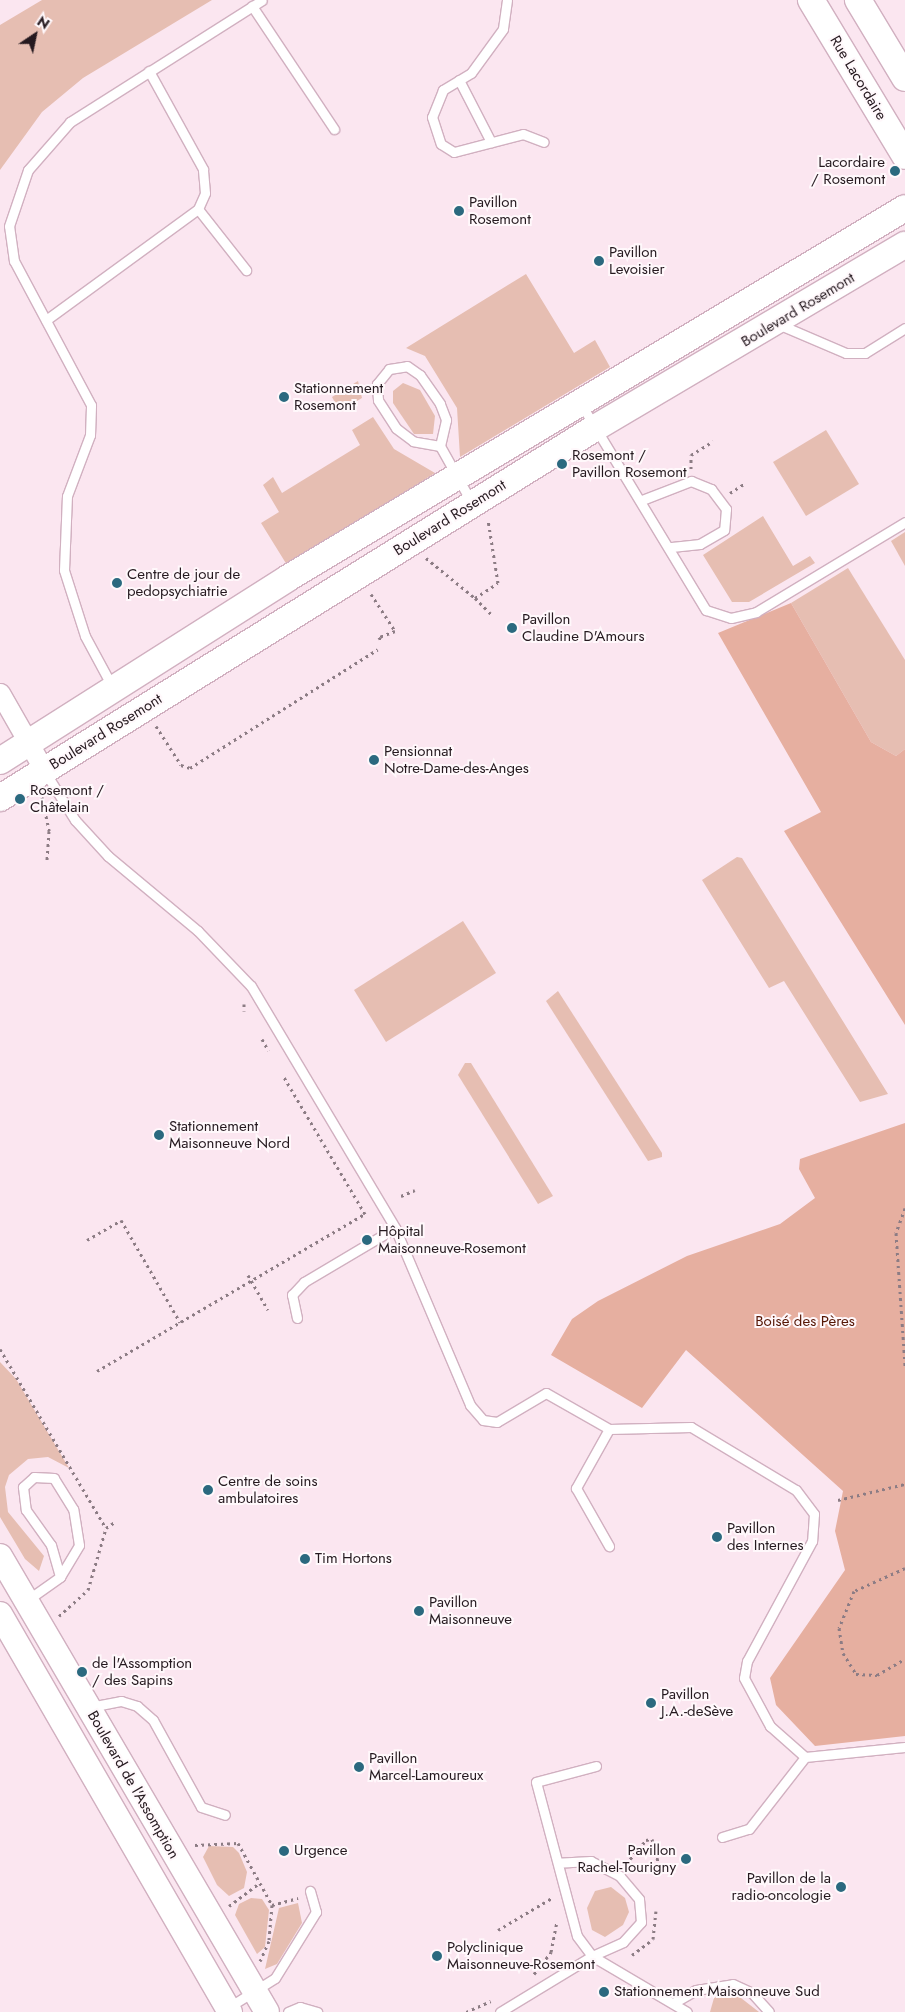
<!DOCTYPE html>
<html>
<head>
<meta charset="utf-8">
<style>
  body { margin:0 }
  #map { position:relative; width:905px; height:2012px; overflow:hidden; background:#fbe6f0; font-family:Jost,sans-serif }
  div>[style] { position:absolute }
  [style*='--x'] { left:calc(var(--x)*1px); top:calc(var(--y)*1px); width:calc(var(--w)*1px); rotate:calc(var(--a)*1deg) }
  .green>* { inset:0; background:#e6beb2 }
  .forest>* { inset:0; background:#e6afa0 }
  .path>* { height:3px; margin-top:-1.5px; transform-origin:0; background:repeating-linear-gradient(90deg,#8c7c84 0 2.5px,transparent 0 6.5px) }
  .roads { filter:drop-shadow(1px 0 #d1b0c0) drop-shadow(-1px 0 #d1b0c0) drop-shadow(0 1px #d1b0c0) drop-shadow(0 -1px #d1b0c0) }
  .service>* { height:9px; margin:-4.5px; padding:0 4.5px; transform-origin:4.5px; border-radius:4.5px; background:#fff }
  .minor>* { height:19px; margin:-9.5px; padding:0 9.5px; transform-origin:9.5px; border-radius:9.5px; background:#fff }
  .tertiary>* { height:24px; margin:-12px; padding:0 12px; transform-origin:12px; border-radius:12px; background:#fff }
  .secondary>* { height:26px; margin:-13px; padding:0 13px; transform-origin:13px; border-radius:13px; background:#fff }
  .dots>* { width:14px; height:14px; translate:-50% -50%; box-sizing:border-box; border:2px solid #fff8fb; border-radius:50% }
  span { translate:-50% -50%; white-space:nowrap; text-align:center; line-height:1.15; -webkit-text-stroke:4px #fff8fb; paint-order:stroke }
  .street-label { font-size:15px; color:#25191f }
  .poi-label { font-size:15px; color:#25191f }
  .right { translate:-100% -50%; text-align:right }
  .left { translate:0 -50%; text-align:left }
  .park-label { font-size:15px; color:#561604 }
  .north { position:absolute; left:10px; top:10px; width:50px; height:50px; -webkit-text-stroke:4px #fff8fb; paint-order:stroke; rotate:34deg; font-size:14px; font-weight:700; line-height:20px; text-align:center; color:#25191f }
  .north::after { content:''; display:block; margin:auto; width:18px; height:22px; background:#25191f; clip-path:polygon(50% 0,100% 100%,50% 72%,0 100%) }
</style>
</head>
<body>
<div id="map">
  <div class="green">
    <div style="clip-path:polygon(42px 0,212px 0,83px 78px,42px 112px,0 170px,0 25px)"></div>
    <div style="clip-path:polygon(526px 274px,574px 353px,595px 340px,610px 367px,460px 457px,457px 408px,425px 356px,406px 348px)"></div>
    <div style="clip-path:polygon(358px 381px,362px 398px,340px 411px,332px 397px)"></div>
    <div style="clip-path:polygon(403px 383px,420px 390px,435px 416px,433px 434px,414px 434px,393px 403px,393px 391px)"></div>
    <div style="clip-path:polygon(373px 417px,394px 449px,435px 473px,287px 565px,261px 523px,279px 512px,263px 485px,273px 477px,282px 493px,360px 445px,352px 430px)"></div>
    <div style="clip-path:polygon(826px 430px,859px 484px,806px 516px,773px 462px)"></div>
    <div style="clip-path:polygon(763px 516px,793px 566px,810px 556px,815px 563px,749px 602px,732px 602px,703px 555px)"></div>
    <div style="clip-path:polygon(905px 532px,905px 566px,891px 541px)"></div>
    <div style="clip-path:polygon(848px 568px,905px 660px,905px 749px,896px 756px,871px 742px,791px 603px)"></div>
    <div style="clip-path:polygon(737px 857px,742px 858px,888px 1094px,860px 1102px,784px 981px,769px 988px,702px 880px)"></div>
    <div style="clip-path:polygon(463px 921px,496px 973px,386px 1042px,354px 990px)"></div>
    <div style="clip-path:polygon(558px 991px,662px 1153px,662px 1157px,648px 1161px,546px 1001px)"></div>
    <div style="clip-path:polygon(465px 1063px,471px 1063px,553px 1196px,538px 1204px,458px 1075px)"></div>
    <div style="clip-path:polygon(0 1362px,16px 1379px,69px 1468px,48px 1457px,28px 1459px,9px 1475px,5px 1487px,8px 1512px,44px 1556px,39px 1571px,25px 1559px,0 1517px)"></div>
    <div style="clip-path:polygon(209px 1846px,233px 1847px,239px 1853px,247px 1872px,244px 1888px,229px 1896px,217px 1885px,203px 1857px)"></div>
    <div style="clip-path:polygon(611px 1887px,625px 1898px,629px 1912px,623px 1925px,605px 1937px,592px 1930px,587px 1908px,595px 1891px)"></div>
    <div style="clip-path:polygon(251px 1898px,262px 1899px,269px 1910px,265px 1947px,257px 1954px,235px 1915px,239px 1904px)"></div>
    <div style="clip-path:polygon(298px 1903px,302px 1923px,277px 1964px,265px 1969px,279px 1908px)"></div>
    <div style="clip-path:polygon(726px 1993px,741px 1998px,759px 2012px,710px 2012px,714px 1998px)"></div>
  </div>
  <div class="forest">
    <div style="clip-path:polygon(791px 603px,871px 742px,896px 756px,905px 749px,905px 1025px,784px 831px,821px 812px,718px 633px)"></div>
    <div style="clip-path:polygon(905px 1123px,905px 1736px,815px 1746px,776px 1705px,770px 1678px,845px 1570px,835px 1531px,843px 1491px,686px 1350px,642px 1408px,551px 1355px,572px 1319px,598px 1301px,687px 1256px,780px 1224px,815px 1198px,799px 1169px,800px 1159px)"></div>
  </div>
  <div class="path">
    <div style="--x:691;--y:469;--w:14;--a:-90"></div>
    <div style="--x:691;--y:455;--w:26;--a:-32"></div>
    <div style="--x:730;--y:493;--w:17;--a:-33"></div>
    <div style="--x:426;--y:558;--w:63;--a:39.2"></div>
    <div style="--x:475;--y:598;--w:27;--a:-33"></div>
    <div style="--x:498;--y:583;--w:64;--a:-99"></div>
    <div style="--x:371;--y:594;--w:44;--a:57"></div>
    <div style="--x:395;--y:631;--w:17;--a:159"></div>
    <div style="--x:379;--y:637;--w:6;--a:59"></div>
    <div style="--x:475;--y:598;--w:25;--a:45"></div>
    <div style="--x:156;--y:726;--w:46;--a:57.3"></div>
    <div style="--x:181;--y:765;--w:9;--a:18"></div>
    <div style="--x:190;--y:768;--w:222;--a:-32.3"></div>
    <div style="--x:42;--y:797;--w:35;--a:78"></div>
    <div style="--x:49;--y:831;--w:29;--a:94"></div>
    <div style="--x:244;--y:1004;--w:7;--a:90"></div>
    <div style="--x:262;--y:1039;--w:13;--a:61"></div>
    <div style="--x:401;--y:1196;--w:15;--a:-23"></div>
    <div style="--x:905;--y:1208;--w:27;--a:110"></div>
    <div style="--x:896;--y:1233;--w:133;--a:86.1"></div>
    <div style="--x:87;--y:1240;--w:39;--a:-30"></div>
    <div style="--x:121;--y:1220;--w:118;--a:60"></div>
    <div style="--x:248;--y:1275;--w:40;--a:60.3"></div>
    <div style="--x:0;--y:1349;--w:208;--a:59.4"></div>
    <div style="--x:97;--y:1371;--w:311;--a:-30.4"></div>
    <div style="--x:365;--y:1214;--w:159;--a:-120.6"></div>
    <div style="--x:838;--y:1500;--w:69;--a:-13.4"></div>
    <div style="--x:905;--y:1568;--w:56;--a:155.7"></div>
    <div style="--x:854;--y:1591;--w:40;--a:112"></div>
    <div style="--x:839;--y:1628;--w:25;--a:81"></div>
    <div style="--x:843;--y:1653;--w:25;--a:58"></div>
    <div style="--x:856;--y:1674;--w:21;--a:3"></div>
    <div style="--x:877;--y:1675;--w:32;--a:-30"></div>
    <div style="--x:59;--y:1616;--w:39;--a:-42"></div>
    <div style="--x:88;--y:1590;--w:65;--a:-73.8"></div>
    <div style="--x:106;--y:1528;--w:11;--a:-34"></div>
    <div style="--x:195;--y:1845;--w:43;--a:-2.7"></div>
    <div style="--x:238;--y:1843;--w:71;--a:61.3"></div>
    <div style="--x:272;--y:1905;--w:36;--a:95"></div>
    <div style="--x:269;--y:1941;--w:22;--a:114"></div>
    <div style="--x:626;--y:1864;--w:31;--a:-50"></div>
    <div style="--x:646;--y:1840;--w:6;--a:-9"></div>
    <div style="--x:652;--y:1839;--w:28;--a:75"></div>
    <div style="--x:659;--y:1866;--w:4;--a:-14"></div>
    <div style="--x:272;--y:1905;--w:27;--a:-15"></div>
    <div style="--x:229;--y:1906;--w:39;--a:-37"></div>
    <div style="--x:498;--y:1930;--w:63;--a:-30.7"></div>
    <div style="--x:632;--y:1955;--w:26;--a:-37"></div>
    <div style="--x:653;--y:1939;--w:28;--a:-84"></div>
    <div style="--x:534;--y:1974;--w:28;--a:-52"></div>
    <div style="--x:551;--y:1952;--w:31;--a:-79"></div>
    <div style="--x:466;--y:2012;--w:27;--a:-24"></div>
  </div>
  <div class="roads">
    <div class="service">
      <div style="--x:507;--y:0;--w:29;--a:98"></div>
      <div style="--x:503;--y:29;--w:54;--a:126"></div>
      <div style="--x:471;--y:73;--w:33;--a:149"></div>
      <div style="--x:443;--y:90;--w:29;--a:112"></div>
      <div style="--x:432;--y:117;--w:28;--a:72"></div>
      <div style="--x:441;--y:144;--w:15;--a:32"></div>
      <div style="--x:454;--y:152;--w:71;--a:-14.6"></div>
      <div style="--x:523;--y:134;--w:22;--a:21"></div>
      <div style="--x:252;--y:6;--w:148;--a:56.3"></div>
      <div style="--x:459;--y:80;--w:70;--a:62.7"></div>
      <div style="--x:198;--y:209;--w:78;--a:51.8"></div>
      <div style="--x:46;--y:320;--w:188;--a:-36.1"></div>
      <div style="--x:198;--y:209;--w:17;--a:-66"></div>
      <div style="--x:205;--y:193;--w:24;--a:-95"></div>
      <div style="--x:203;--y:169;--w:112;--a:-118.9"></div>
      <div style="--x:778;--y:324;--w:74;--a:23.1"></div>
      <div style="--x:846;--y:353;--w:19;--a:0"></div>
      <div style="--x:865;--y:353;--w:47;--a:-32"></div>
      <div style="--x:581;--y:404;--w:241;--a:58.8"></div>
      <div style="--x:706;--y:610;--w:26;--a:18"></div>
      <div style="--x:731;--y:618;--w:26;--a:-13"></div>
      <div style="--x:756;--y:612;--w:174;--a:-31.1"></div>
      <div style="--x:440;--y:446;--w:27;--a:-170"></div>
      <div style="--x:413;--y:441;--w:21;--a:-143"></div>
      <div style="--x:396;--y:428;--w:33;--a:-123"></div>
      <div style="--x:378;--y:400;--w:16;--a:-94"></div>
      <div style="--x:377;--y:384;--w:19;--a:-51"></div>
      <div style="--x:389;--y:369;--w:18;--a:-9"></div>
      <div style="--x:407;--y:366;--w:16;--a:35"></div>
      <div style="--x:420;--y:375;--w:35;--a:55"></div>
      <div style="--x:440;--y:404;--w:17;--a:69"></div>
      <div style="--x:446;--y:420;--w:27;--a:103"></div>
      <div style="--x:440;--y:446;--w:65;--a:60.7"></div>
      <div style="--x:642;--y:500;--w:53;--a:-21.2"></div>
      <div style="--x:691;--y:481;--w:22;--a:22"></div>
      <div style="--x:711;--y:489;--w:25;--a:53"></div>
      <div style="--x:726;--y:509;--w:21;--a:95"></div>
      <div style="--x:724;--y:530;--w:28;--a:150"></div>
      <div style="--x:700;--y:544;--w:31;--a:174"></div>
      <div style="--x:113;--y:688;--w:59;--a:-118.3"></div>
      <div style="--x:85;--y:636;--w:69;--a:-107.7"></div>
      <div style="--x:64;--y:570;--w:74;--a:-87.7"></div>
      <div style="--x:67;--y:496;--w:65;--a:-69.3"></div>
      <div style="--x:90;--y:435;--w:30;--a:-88"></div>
      <div style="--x:91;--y:405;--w:163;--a:-118.1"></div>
      <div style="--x:14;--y:261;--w:35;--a:-98"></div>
      <div style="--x:9;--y:226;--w:59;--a:-71.3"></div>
      <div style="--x:28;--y:170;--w:64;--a:-48.8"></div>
      <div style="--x:70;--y:122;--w:227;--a:-32.4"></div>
      <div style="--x:45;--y:772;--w:57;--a:58"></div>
      <div style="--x:75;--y:820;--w:49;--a:47.5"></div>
      <div style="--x:108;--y:856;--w:117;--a:39.8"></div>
      <div style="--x:198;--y:931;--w:76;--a:46.1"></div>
      <div style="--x:251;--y:986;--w:282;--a:59.2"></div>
      <div style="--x:395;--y:1228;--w:192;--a:67"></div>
      <div style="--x:470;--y:1405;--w:20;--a:49"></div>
      <div style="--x:483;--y:1420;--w:14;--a:8"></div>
      <div style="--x:497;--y:1422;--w:57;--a:-30.6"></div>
      <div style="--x:546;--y:1393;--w:73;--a:29.7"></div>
      <div style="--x:609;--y:1429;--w:82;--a:-1.4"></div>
      <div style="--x:691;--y:1427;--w:122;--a:31"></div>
      <div style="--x:796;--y:1490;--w:30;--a:53"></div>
      <div style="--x:814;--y:1514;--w:27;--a:94"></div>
      <div style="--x:812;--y:1541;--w:136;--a:118.4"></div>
      <div style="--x:747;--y:1661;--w:17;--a:100"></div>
      <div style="--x:744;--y:1678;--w:55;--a:61.6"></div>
      <div style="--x:770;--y:1726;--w:47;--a:41.5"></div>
      <div style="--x:805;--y:1757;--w:100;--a:-5.7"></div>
      <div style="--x:297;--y:1318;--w:24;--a:-102"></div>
      <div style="--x:292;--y:1295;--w:18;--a:-47"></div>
      <div style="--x:304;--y:1282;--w:106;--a:-30.7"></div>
      <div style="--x:609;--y:1429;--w:68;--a:119.2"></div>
      <div style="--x:576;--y:1488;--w:67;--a:60.4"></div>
      <div style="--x:26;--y:1601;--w:42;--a:-35.2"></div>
      <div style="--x:60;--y:1577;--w:37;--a:-59"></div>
      <div style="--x:79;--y:1545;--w:36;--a:-99"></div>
      <div style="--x:73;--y:1509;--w:36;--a:-122"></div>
      <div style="--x:54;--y:1478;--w:20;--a:-177"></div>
      <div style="--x:34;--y:1477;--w:15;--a:138"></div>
      <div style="--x:23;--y:1487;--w:23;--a:83"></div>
      <div style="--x:26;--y:1510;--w:43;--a:54.5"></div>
      <div style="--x:51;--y:1545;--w:33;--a:74"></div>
      <div style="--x:90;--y:1707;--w:32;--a:-11"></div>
      <div style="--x:121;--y:1701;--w:17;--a:17"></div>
      <div style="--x:137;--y:1706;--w:21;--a:41"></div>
      <div style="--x:153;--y:1720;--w:99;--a:61.1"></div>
      <div style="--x:201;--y:1807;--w:25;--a:18"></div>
      <div style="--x:596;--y:1766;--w:62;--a:165.1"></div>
      <div style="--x:536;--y:1782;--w:159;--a:75.1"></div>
      <div style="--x:577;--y:1936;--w:25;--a:53"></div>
      <div style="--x:592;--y:1956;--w:110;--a:30.5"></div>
      <div style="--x:722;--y:1837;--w:28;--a:-17"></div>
      <div style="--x:749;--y:1829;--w:91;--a:-52.1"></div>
      <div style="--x:675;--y:2002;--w:24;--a:-30"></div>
      <div style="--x:696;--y:1990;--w:37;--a:-9"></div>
      <div style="--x:733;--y:1984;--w:21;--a:25"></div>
      <div style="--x:752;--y:1993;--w:25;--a:48"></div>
      <div style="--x:229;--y:2007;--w:54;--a:-32.2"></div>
      <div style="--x:275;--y:1978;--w:78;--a:-58.2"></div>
      <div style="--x:316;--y:1912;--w:22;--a:-106"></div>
      <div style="--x:288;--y:2012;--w:13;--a:-23"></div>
      <div style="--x:300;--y:2007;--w:18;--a:16"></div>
      <div style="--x:500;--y:2012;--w:108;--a:-31.3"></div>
      <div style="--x:592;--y:1956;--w:34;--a:-24"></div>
      <div style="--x:623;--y:1942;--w:27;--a:-48"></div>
      <div style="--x:641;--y:1922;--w:23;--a:-95"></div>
      <div style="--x:639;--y:1899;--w:30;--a:-130"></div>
      <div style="--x:620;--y:1876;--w:33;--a:-153"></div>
      <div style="--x:591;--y:1861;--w:33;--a:177"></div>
    </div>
    <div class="minor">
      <div style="--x:0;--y:693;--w:89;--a:60.3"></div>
    </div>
    <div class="tertiary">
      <div style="--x:0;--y:1556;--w:528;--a:59.65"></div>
      <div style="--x:0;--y:1614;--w:460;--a:60"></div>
    </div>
    <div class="secondary">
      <div style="--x:811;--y:0;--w:182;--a:58.9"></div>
      <div style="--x:858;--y:0;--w:91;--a:58.9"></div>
      <div style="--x:0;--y:761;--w:341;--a:-32.4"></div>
      <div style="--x:288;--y:578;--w:719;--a:-30.95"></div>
      <div style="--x:0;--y:798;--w:701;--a:-31.88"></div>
      <div style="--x:595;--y:428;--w:360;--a:-30.6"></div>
    </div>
  </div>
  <div class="dots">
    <div style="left:895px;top:171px;background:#2b697f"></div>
    <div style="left:459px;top:211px;background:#2b697f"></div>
    <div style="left:599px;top:261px;background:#2b697f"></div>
    <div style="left:284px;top:397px;background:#2b697f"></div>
    <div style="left:562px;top:464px;background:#2b697f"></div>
    <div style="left:117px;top:583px;background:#2b697f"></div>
    <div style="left:512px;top:628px;background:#2b697f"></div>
    <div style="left:374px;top:760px;background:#2b697f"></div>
    <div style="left:20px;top:799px;background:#2b697f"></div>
    <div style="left:159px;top:1135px;background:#2b697f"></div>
    <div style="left:367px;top:1240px;background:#2b697f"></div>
    <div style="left:208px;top:1490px;background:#2b697f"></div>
    <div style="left:717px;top:1537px;background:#2b697f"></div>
    <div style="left:305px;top:1559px;background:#2b697f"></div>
    <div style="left:419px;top:1611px;background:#2b697f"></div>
    <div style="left:82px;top:1672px;background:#2b697f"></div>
    <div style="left:651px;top:1703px;background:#2b697f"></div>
    <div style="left:359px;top:1767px;background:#2b697f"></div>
    <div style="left:284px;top:1851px;background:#2b697f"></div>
    <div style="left:686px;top:1859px;background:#2b697f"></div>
    <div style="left:841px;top:1887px;background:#2b697f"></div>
    <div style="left:437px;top:1956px;background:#2b697f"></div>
    <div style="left:604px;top:1992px;background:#2b697f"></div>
  </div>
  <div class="street-label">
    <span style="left:858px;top:78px;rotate:59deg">Rue Lacordaire</span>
    <span style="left:798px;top:310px;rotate:-31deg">Boulevard Rosemont</span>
    <span style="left:450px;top:518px;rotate:-32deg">Boulevard Rosemont</span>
    <span style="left:106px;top:732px;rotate:-32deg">Boulevard Rosemont</span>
    <span style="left:133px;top:1785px;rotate:60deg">Boulevard de l'Assomption</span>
  </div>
  <div class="poi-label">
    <span class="right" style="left:885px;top:171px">Lacordaire<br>/ Rosemont</span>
    <span class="left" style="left:469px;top:211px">Pavillon<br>Rosemont</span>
    <span class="left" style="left:609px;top:261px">Pavillon<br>Levoisier</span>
    <span class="left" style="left:294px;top:397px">Stationnement<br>Rosemont</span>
    <span class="left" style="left:572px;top:464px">Rosemont /<br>Pavillon Rosemont</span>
    <span class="left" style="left:127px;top:583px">Centre de jour de<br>pedopsychiatrie</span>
    <span class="left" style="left:522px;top:628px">Pavillon<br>Claudine D'Amours</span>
    <span class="left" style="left:384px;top:760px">Pensionnat<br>Notre-Dame-des-Anges</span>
    <span class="left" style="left:30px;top:799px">Rosemont /<br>Châtelain</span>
    <span class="left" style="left:169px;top:1135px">Stationnement<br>Maisonneuve Nord</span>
    <span class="left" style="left:378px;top:1240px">Hôpital<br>Maisonneuve-Rosemont</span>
    <span class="left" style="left:218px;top:1490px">Centre de soins<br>ambulatoires</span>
    <span class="left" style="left:727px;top:1537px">Pavillon<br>des Internes</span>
    <span class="left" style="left:315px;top:1559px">Tim Hortons</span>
    <span class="left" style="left:429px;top:1611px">Pavillon<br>Maisonneuve</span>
    <span class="left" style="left:92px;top:1672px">de l'Assomption<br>/ des Sapins</span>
    <span class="left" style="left:661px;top:1703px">Pavillon<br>J.A.-deSève</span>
    <span class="left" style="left:369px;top:1767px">Pavillon<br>Marcel-Lamoureux</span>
    <span class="right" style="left:676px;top:1859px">Pavillon<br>Rachel-Tourigny</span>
    <span class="left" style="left:294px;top:1851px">Urgence</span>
    <span class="right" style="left:831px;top:1887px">Pavillon de la<br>radio-oncologie</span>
    <span class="left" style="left:447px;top:1956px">Polyclinique<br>Maisonneuve-Rosemont</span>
    <span class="left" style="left:614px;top:1992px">Stationnement Maisonneuve Sud</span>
  </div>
  <div class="park-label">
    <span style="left:805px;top:1322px">Boisé des Pères</span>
  </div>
  <div class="north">N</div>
</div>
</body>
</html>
